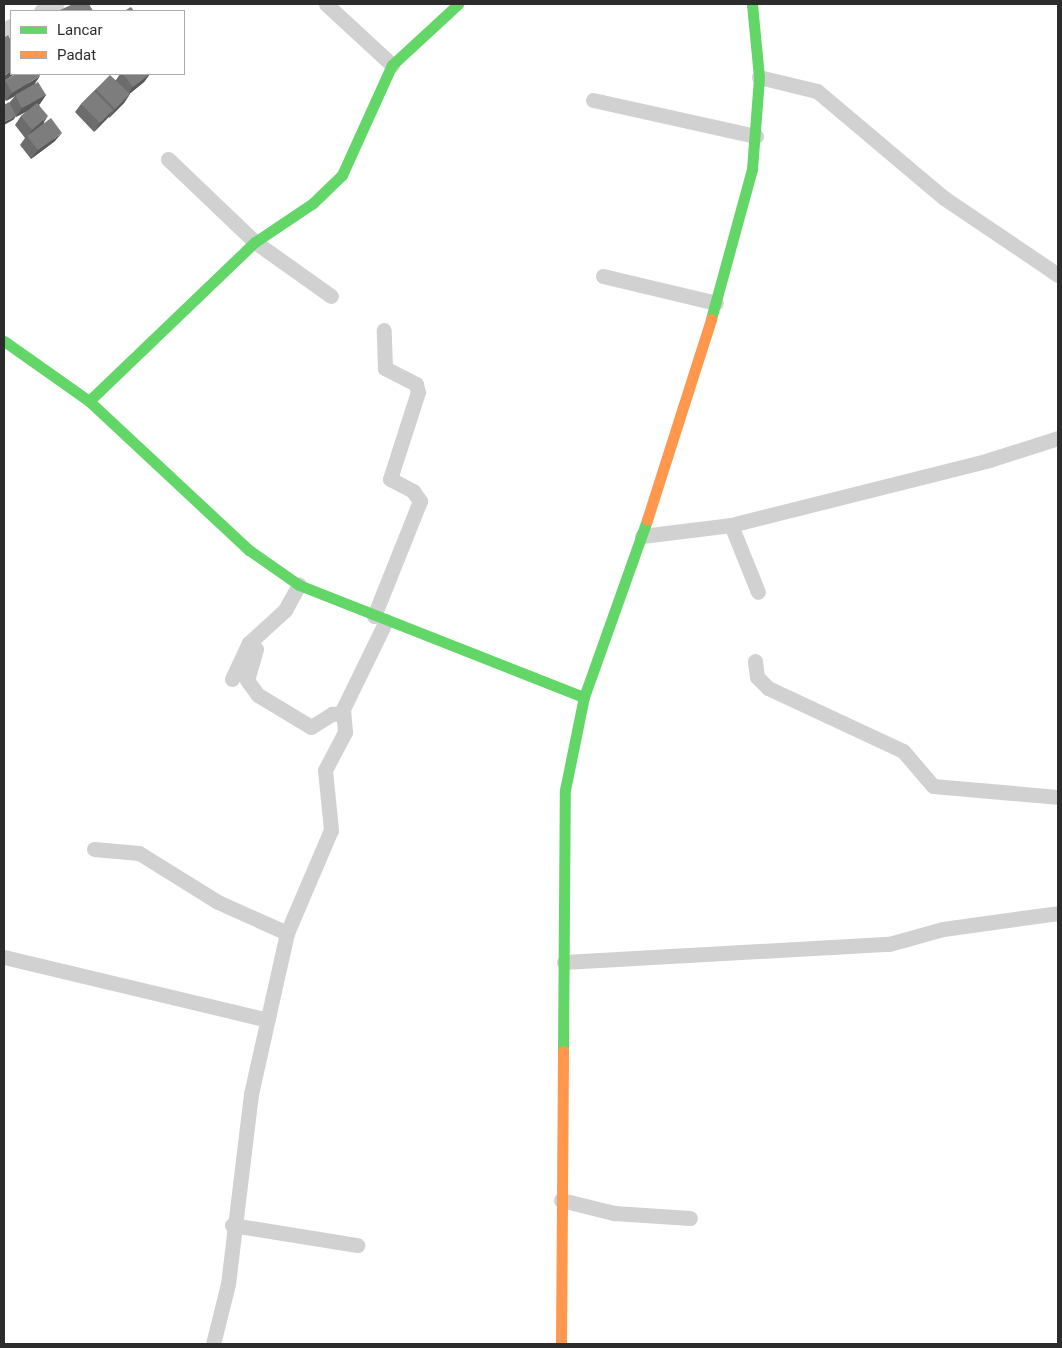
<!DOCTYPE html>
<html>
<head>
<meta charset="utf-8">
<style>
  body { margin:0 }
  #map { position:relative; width:1062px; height:1348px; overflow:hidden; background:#fff; font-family:Roboto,sans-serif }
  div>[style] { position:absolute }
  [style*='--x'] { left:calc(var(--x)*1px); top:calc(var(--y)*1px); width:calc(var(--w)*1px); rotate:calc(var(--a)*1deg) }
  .street>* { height:15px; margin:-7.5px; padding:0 7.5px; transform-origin:7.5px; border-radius:7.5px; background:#d1d1d1 }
  .fast>* { height:11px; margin:-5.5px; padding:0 5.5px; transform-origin:5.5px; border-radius:5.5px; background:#63d668 }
  .slow>* { height:11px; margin:-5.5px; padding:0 5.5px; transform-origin:5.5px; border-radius:5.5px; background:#ff974d }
  .wall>* { inset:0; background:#6c6c6c }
  .shaded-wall>* { inset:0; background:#585858 }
  .building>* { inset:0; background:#7d7d7d }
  span { translate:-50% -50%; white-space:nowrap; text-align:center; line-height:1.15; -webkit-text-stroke:5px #fff; paint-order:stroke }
  .frame { position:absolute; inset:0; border:5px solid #2c2c2c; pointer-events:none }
  .legend { position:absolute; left:10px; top:10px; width:175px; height:65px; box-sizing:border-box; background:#fff; border:1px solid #ababab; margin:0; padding:6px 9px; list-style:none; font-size:15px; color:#2c2c2c }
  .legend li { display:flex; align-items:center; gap:10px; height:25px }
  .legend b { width:25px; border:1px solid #ababab }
</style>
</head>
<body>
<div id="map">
  <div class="street">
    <div style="--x:326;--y:4;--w:90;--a:42.7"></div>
    <div style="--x:41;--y:11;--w:17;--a:-25"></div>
    <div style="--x:4;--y:30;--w:8;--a:-30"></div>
    <div style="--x:759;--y:77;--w:60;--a:13.6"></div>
    <div style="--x:817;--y:91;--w:166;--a:40.1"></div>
    <div style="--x:944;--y:198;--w:138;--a:34"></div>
    <div style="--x:593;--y:100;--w:167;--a:12.5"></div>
    <div style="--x:168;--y:159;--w:120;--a:43.7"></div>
    <div style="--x:255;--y:242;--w:93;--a:35.4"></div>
    <div style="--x:603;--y:276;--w:116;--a:13.4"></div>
    <div style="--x:731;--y:525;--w:72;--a:68.1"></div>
    <div style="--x:642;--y:536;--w:90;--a:-7"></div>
    <div style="--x:731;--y:525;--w:266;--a:-14.1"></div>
    <div style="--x:989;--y:460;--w:72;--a:-17.7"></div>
    <div style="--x:374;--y:616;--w:124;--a:-68.2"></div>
    <div style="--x:420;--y:501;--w:12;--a:-125"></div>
    <div style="--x:413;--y:491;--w:26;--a:-152"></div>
    <div style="--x:390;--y:479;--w:91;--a:-72.2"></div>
    <div style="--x:418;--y:392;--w:8;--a:-104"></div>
    <div style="--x:416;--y:384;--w:35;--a:-153"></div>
    <div style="--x:385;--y:368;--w:38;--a:-92"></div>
    <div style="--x:249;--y:643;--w:9;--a:41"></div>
    <div style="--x:256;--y:649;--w:32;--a:106"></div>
    <div style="--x:247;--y:680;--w:19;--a:54"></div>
    <div style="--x:258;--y:695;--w:62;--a:31.1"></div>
    <div style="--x:311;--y:727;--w:25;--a:-32"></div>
    <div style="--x:332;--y:714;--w:11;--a:-5"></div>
    <div style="--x:755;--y:661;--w:16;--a:83"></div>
    <div style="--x:757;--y:677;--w:16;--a:45"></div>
    <div style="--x:768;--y:688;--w:149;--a:25"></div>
    <div style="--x:903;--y:751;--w:46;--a:49.4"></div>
    <div style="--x:933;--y:786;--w:125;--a:5"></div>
    <div style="--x:232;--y:679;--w:40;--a:-65"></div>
    <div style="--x:249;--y:643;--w:49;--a:-42.5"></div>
    <div style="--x:285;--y:610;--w:29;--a:-61"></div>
    <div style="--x:94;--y:849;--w:45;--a:5.1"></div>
    <div style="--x:139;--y:853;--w:93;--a:31.8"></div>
    <div style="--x:218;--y:902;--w:76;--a:24.2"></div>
    <div style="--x:287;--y:933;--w:112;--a:-66.9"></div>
    <div style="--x:331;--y:830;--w:60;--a:-95.7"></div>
    <div style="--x:325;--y:770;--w:43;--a:-62.2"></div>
    <div style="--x:345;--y:732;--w:23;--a:-95"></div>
    <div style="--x:343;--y:709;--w:98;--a:-64"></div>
    <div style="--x:4;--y:957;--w:271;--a:13.4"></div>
    <div style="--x:564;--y:962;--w:325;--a:-3.2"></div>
    <div style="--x:889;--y:944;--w:56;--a:-15.5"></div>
    <div style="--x:943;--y:929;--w:116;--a:-7.9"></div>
    <div style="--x:561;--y:1200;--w:55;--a:13.8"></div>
    <div style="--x:614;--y:1213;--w:76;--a:3.8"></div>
    <div style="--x:232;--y:1225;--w:127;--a:9.1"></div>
    <div style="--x:213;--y:1344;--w:62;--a:-76"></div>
    <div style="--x:228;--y:1284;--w:191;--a:-83.1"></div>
    <div style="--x:251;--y:1094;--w:165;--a:-77.4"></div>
  </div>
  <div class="fast">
    <div style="--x:711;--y:319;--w:156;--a:-74.7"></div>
    <div style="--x:752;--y:169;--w:92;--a:-85.6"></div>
    <div style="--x:759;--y:77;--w:73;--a:-95.5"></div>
    <div style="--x:4;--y:341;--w:104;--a:35.2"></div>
    <div style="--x:89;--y:401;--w:219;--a:43"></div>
    <div style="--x:249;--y:550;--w:61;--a:35"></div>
    <div style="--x:299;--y:585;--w:306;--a:21.5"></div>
    <div style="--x:89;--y:401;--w:230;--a:-43.8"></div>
    <div style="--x:255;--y:242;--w:70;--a:-33.9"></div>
    <div style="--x:313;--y:203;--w:40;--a:-44"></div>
    <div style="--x:342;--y:175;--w:121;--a:-65.6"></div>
    <div style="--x:392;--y:65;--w:90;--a:-42.7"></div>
    <div style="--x:563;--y:1051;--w:261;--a:-89.6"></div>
    <div style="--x:565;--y:790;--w:95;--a:-78.5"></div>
    <div style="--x:584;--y:697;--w:188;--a:-70.4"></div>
  </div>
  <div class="slow">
    <div style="--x:647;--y:520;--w:211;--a:-72.3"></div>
    <div style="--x:561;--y:1344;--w:293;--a:-89.6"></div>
  </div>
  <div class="wall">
    <div style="clip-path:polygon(120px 74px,150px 74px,144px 82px,129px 94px,130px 94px,124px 103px,109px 118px,108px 117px,94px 132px,75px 112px,81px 104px,96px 89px,116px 80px)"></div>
    <div style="clip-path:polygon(5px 80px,34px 84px,46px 95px,39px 104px,44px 123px,55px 141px,31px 159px,20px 145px,25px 138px,15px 125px,21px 116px,28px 111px,16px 117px,16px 116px,13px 120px,9px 103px,15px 96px,6px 101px,4px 98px,4px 82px)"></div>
  </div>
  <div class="shaded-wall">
    <div style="clip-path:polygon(11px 71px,11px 74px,15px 74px,4px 81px,4px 76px)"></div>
    <div style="clip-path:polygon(150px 74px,144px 82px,127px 96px,133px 87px)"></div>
    <div style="clip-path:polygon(40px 76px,34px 85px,6px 101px,12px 93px)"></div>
    <div style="clip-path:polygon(130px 94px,124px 103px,109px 118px,115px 109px)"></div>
    <div style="clip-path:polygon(46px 95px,40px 104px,16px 117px,22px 108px)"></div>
    <div style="clip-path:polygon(113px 110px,107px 119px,94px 132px,100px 123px)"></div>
    <div style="clip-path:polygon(16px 116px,13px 120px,4px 125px,4px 122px)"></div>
    <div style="clip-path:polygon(48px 116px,42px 125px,27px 137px,32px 130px)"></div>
    <div style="clip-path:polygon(62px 133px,55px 141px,31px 159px,38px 150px)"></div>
  </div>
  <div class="building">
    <div style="clip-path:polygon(73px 4px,89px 4px,93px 11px,61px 11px,60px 10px)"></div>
    <div style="clip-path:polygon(131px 7px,134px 11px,124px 11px)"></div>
    <div style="clip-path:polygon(8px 35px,11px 40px,11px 71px,4px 76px,4px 38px)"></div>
    <div style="clip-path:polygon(16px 74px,39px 74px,40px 76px,12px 93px,5px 80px)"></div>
    <div style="clip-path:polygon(123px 74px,150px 74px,133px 87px)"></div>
    <div style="clip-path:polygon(110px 75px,130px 94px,115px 109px,96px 89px)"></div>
    <div style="clip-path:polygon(38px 82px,46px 95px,22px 108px,15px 95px)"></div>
    <div style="clip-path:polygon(94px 91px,113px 110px,100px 123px,81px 104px)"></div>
    <div style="clip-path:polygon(9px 102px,16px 116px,4px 122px,4px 105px)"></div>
    <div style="clip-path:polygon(37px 103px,48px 116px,32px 130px,21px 116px)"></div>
    <div style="clip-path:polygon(51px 118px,62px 133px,38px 150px,27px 136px)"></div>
  </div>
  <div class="frame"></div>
  <ul class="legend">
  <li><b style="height:6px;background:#63d668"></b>Lancar</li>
  <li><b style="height:6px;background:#ff974d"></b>Padat</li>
  </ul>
</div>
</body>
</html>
